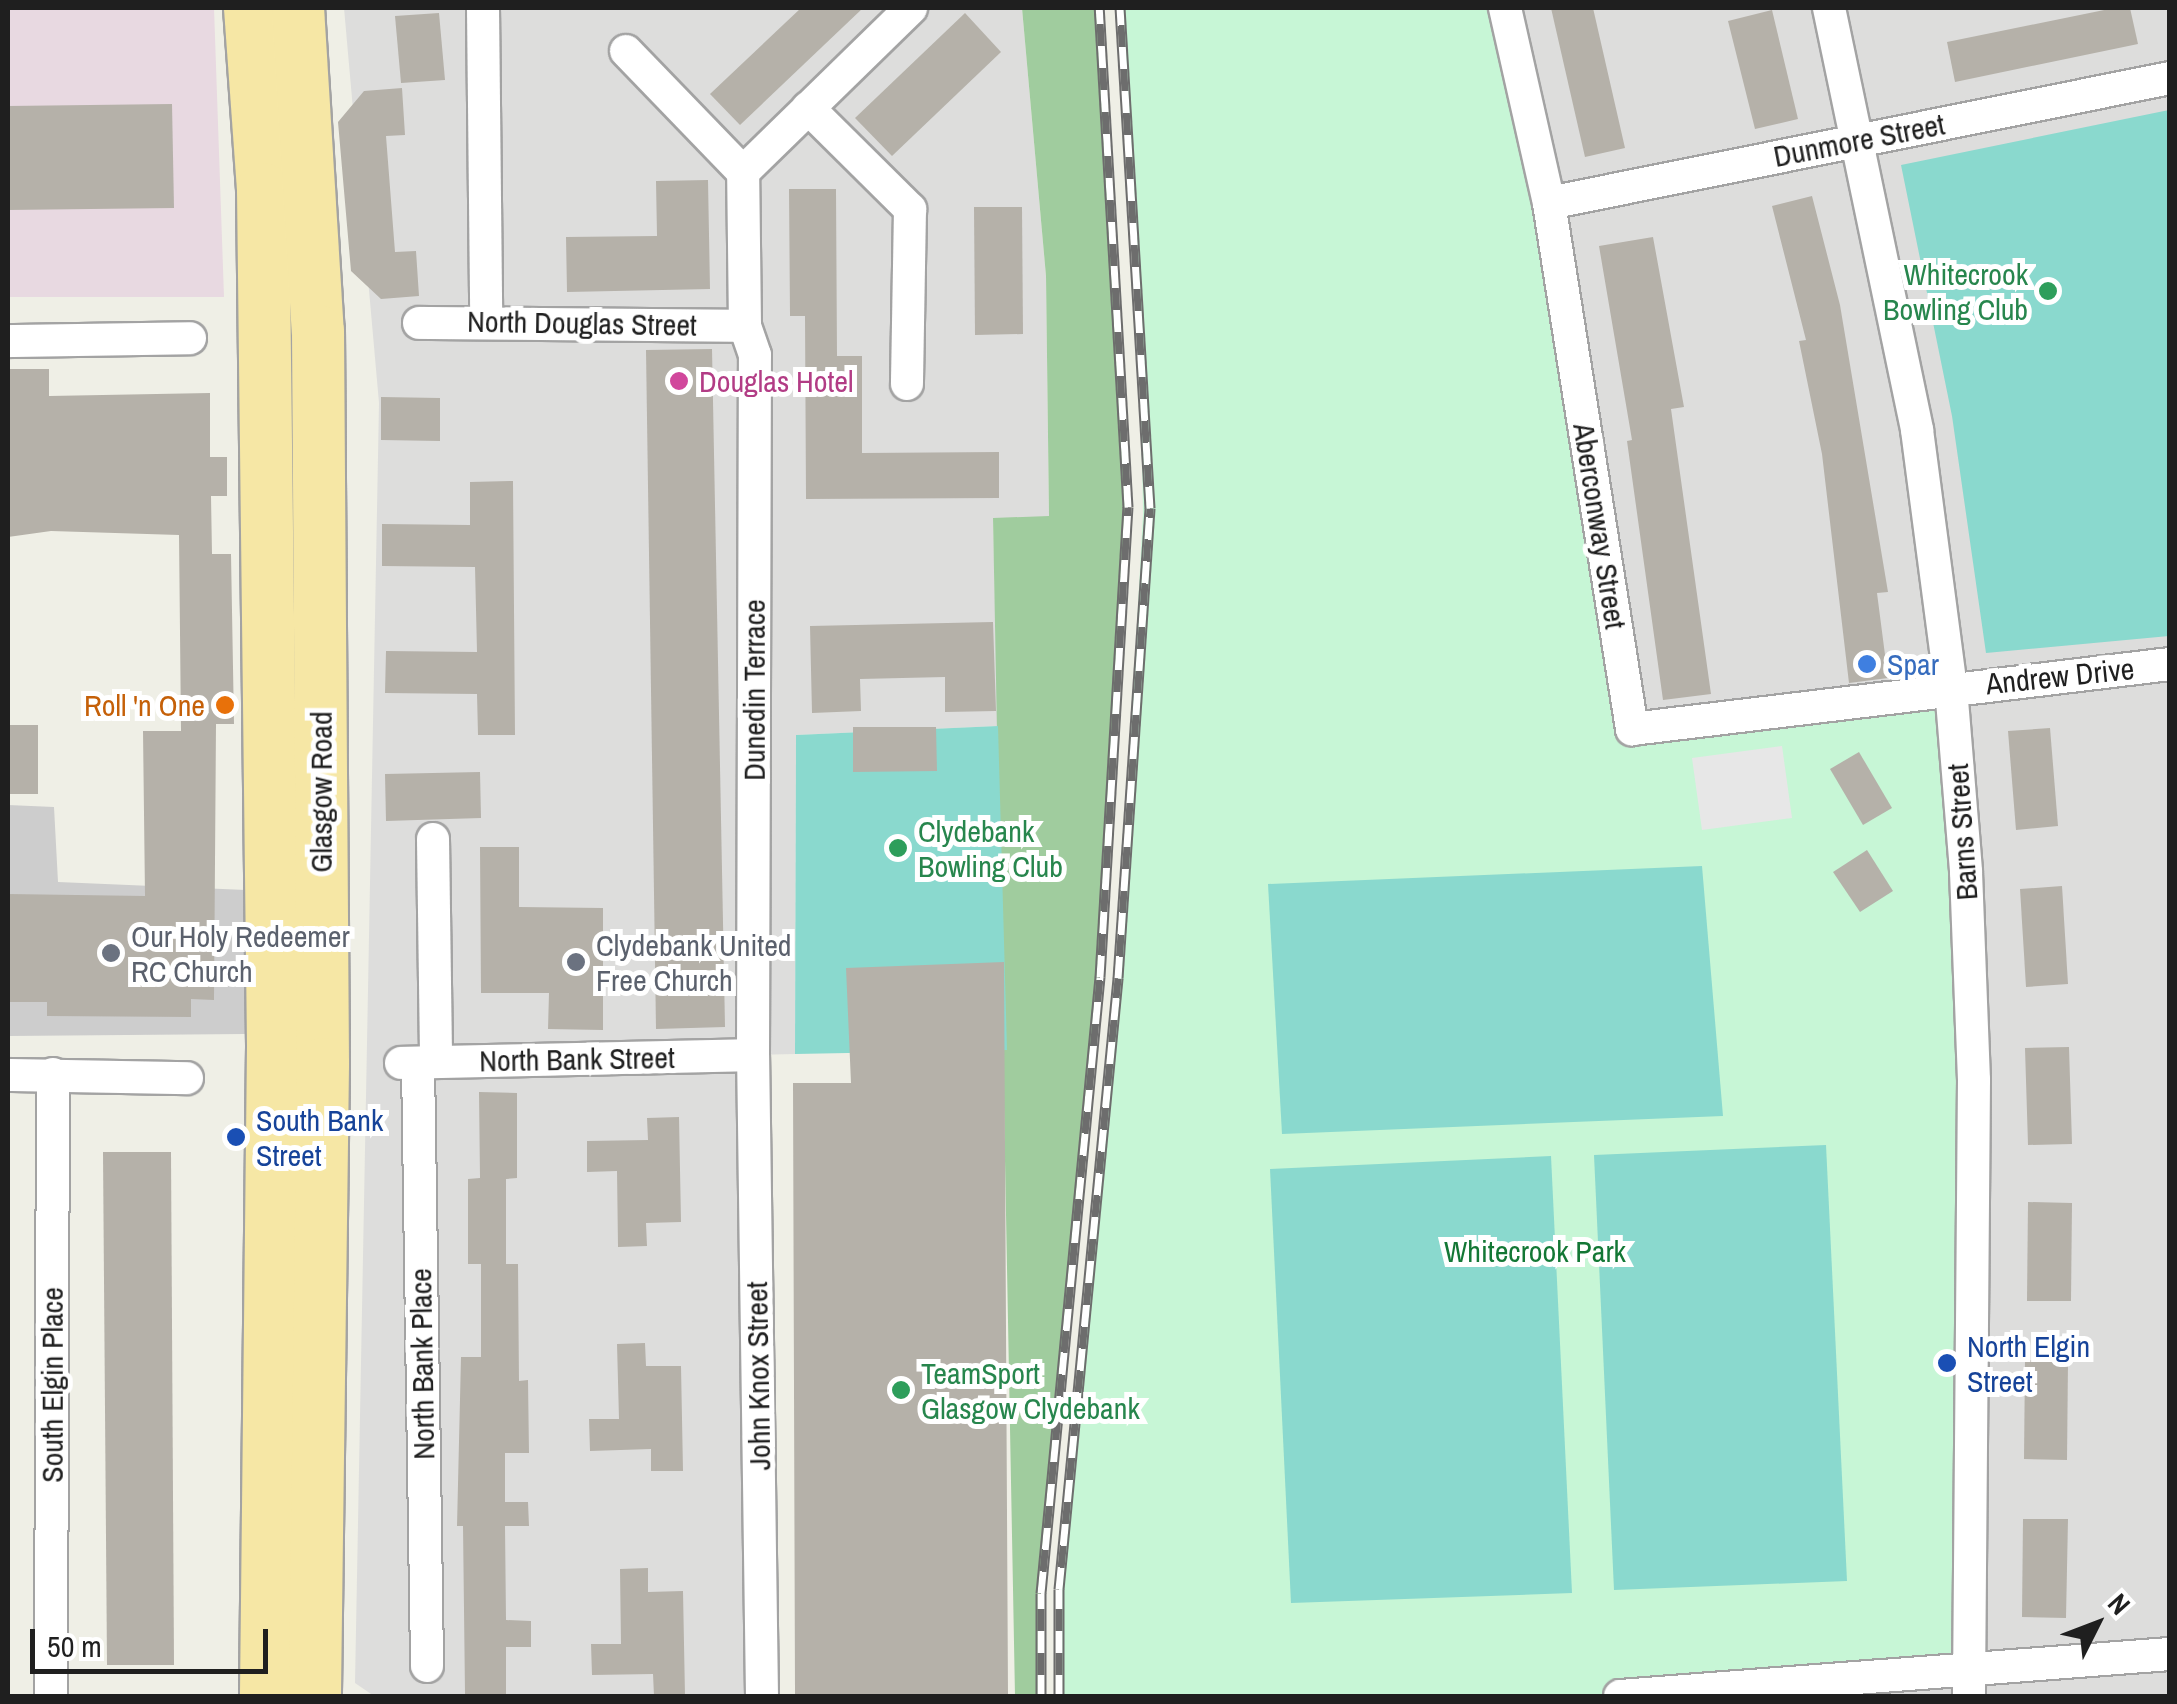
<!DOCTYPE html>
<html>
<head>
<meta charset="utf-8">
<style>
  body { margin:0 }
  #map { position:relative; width:2177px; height:1704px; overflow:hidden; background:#efefe6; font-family:"Archivo Narrow",sans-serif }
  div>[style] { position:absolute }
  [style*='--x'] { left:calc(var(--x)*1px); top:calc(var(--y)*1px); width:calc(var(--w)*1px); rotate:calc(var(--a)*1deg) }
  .residential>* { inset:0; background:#dddddc }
  .industrial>* { inset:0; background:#e8d9e1 }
  .religious>* { inset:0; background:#cdcdcd }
  .forest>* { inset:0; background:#a0cc9e }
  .park>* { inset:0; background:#c7f6d6 }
  .pitch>* { inset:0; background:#8ad9ce }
  .parking>* { inset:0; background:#e7e7e7 }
  .building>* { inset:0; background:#b5b1a9 }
  .roads { filter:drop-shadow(2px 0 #a3a3a3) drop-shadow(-2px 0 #a3a3a3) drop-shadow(0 2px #a3a3a3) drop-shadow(0 -2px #a3a3a3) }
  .street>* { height:32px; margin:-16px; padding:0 16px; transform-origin:16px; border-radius:16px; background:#fff }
  .primary>* { height:52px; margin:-26px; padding:0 26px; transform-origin:26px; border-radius:26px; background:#f6e7a5 }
  .rail>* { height:11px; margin-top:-5.5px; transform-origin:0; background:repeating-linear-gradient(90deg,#fff 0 22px,#6d6d6d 0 44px); box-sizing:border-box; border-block:2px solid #6d6d6d }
  .dots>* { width:28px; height:28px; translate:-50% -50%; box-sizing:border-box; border:5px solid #fff; border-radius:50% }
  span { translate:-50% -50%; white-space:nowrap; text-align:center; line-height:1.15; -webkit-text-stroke:10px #fff; paint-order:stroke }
  .street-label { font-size:30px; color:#1f1f1f }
  .leisure-label { font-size:30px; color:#27864d }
  .right { translate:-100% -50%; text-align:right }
  .left { translate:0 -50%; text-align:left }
  .hotel-label { font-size:30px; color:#b23c85 }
  .shop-label { font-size:30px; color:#366cbe }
  .food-label { font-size:30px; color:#c56008 }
  .worship-label { font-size:30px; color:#5b616d }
  .transit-label { font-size:30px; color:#164399 }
  .park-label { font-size:30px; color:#137735 }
  .frame { position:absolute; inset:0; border:10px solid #1f1f1f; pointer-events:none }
  .north { position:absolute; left:2047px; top:1574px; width:100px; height:100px; -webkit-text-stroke:8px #fff; paint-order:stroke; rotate:48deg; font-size:28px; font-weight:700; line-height:40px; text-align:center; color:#1f1f1f }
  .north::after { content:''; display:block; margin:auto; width:35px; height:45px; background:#1f1f1f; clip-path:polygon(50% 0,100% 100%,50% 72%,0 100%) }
  .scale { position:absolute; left:30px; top:1629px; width:238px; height:45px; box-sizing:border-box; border:5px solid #1f1f1f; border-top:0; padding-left:12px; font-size:30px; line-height:35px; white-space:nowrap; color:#1f1f1f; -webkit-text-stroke:8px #fff; paint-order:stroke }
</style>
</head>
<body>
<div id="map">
  <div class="residential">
    <div style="clip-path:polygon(344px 8px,1022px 8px,1046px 276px,1049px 517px,993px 519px,998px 726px,796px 735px,795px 1054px,754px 1055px,762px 1696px,374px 1696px,355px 1683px,379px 403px)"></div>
    <div style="clip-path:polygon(1505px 8px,2169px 8px,2169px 1696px,1620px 1696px,1632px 729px)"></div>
  </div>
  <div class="industrial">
    <div style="clip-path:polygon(8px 8px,214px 8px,224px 297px,8px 297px)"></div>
  </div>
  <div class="religious">
    <div style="clip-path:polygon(8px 805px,54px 807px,58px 882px,246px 890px,245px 1034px,8px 1036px)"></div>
  </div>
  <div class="forest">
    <div style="clip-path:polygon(1022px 8px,1099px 8px,1128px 507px,1100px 977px,1041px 1593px,1041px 1696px,1015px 1696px,993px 518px,1049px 516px,1046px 276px)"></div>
  </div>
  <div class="park">
    <div style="clip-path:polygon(1120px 8px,1505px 8px,1632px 728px,1951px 688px,1970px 1668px,1620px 1696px,1063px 1696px,1059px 1589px,1118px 978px,1143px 513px,1138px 258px)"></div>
  </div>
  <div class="pitch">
    <div style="clip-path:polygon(2169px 110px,2169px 636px,1986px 653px,1952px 416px,1901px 165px)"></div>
    <div style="clip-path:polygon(998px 726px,1007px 1050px,795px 1054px,796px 735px)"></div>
    <div style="clip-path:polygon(1702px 866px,1723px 1116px,1282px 1134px,1268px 884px)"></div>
    <div style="clip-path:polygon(1826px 1145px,1847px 1581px,1614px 1590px,1594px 1155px)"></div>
    <div style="clip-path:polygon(1551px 1156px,1572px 1593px,1291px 1603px,1270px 1169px)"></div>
  </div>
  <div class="parking">
    <div style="clip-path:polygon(1782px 746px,1792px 818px,1702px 830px,1692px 758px)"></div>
  </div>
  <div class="building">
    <div style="clip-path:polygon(801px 8px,863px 8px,740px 125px,710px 94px)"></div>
    <div style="clip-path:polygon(1551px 8px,1593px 8px,1625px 148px,1585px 157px)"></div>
    <div style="clip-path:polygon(2114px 8px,2130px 8px,2138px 44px,1955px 82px,1947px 42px)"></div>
    <div style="clip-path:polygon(1772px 10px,1798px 119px,1755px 129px,1728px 21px)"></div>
    <div style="clip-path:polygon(439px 13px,445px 80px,401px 83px,395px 16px)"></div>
    <div style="clip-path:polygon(965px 13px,1001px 52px,892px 156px,855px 118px)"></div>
    <div style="clip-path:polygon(402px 88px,405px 135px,386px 136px,395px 252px,416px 251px,419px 296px,381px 299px,351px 271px,338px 122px,364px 91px)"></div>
    <div style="clip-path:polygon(172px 104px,174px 208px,8px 210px,8px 106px)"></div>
    <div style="clip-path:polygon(708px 180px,710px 289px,567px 292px,566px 237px,657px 236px,656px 181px)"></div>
    <div style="clip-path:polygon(789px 189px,836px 189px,837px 356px,862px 356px,862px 453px,999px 452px,999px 498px,806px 499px,805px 316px,790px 316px)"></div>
    <div style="clip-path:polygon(1812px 196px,1840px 305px,1888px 592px,1877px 593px,1888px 678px,1849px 683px,1822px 454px,1799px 341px,1806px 340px,1772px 206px)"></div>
    <div style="clip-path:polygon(974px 207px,1022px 207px,1023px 334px,975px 335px)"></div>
    <div style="clip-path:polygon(1653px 237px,1684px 407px,1671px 409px,1711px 694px,1663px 700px,1627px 441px,1632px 440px,1599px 246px)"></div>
    <div style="clip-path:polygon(712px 349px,725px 1027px,656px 1029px,646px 350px)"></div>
    <div style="clip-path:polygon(8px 369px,49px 369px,49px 396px,210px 393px,210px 457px,227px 457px,227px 496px,211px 496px,212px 554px,231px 554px,234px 724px,216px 724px,214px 1000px,191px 999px,191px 1017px,47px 1016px,47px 1002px,8px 1002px,8px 894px,145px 896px,143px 731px,181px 731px,179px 535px,51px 531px,8px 537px)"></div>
    <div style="clip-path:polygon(381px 397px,440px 398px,440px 441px,381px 440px)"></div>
    <div style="clip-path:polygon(513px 481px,515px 735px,478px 735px,477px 694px,385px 693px,386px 651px,477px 652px,475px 567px,382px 566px,382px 524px,470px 525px,470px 482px)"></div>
    <div style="clip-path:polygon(993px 622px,996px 711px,945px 712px,945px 677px,860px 679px,861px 711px,812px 713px,810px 626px)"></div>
    <div style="clip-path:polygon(8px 725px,38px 725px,38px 794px,8px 794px)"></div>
    <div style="clip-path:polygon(853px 727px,936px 727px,937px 771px,853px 772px)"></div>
    <div style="clip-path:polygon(2050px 728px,2058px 826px,2016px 830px,2008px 731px)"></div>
    <div style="clip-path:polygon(1859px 752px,1892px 808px,1863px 825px,1830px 769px)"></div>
    <div style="clip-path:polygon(480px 772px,481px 818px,386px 821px,385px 774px)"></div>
    <div style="clip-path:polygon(480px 847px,519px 847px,519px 907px,603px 908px,603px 1030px,548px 1029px,549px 993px,481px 993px)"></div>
    <div style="clip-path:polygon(1867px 850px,1893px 891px,1860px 912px,1833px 872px)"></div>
    <div style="clip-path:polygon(2062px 886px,2068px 984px,2026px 987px,2020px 889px)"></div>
    <div style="clip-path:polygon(1004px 962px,1008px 1696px,795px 1696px,793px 1083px,851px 1083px,846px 968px)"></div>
    <div style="clip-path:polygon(2069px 1047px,2072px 1144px,2028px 1145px,2025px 1048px)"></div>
    <div style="clip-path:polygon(479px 1092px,517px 1093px,517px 1178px,506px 1179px,506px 1264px,518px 1264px,519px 1381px,528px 1380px,529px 1453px,505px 1453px,505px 1502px,528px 1502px,529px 1526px,505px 1526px,506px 1620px,531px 1621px,531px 1647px,506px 1647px,506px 1694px,465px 1694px,463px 1526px,457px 1526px,461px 1357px,481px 1357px,481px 1264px,468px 1264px,468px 1179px,480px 1178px)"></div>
    <div style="clip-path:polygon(679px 1117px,681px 1222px,646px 1223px,647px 1246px,618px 1247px,617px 1171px,587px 1172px,587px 1141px,648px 1140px,647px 1118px)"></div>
    <div style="clip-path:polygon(103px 1152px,171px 1152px,174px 1665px,107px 1665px)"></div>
    <div style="clip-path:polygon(2028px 1202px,2072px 1203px,2071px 1301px,2027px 1301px)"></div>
    <div style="clip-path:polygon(645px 1343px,646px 1366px,681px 1366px,683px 1471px,651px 1471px,651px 1449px,590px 1451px,589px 1419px,619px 1419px,617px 1344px)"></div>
    <div style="clip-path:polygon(2025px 1360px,2068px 1361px,2067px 1460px,2024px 1459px)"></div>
    <div style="clip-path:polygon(2023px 1519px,2068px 1519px,2066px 1618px,2022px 1617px)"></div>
    <div style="clip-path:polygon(648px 1568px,648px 1592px,683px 1591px,685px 1696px,654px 1696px,653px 1674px,592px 1675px,591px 1644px,621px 1644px,620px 1569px)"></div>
  </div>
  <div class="roads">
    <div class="street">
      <div style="--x:483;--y:8;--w:312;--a:89.4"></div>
      <div style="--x:1505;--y:8;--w:200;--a:77.3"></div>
      <div style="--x:1549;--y:203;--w:533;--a:81.03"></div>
      <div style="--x:1632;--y:729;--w:542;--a:-6.89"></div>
      <div style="--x:1829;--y:8;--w:431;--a:78.2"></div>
      <div style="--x:1917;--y:430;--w:260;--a:82.5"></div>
      <div style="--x:1951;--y:688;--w:185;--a:85.3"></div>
      <div style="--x:1966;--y:872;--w:208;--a:87.8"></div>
      <div style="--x:1974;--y:1080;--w:616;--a:90.47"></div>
      <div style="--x:626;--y:51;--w:168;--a:46"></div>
      <div style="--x:808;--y:108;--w:144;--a:44.7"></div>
      <div style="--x:910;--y:209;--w:175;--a:91"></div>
      <div style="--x:1549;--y:203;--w:633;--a:-11.38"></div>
      <div style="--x:419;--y:323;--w:326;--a:0.5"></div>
      <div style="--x:8;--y:341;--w:182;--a:-0.9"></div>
      <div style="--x:433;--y:839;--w:223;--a:89.2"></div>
      <div style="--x:401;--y:1063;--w:352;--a:-1.3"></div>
      <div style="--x:418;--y:1063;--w:603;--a:89.14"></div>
      <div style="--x:8;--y:1075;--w:179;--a:1"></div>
      <div style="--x:51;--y:1696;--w:622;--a:-89.82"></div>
      <div style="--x:762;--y:1696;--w:641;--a:-90.8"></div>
      <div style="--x:753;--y:1055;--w:700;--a:-89.84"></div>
      <div style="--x:755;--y:355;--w:31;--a:-109"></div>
      <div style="--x:745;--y:326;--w:154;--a:-90.7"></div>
      <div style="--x:743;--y:172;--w:235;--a:-44.3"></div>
      <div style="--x:1620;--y:1696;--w:552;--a:-4.37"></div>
    </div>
    <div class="primary">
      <div style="--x:250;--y:8;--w:181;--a:85.9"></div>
      <div style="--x:263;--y:189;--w:858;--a:89.33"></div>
      <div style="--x:273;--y:1047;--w:649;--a:90.62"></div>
      <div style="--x:298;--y:8;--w:324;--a:86.5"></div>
      <div style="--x:318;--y:331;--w:733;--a:89.61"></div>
      <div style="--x:323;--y:1064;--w:632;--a:90.73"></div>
    </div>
  </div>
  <div class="rail">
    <div style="--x:1041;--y:1696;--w:103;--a:-90"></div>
    <div style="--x:1041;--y:1593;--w:619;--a:-84.53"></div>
    <div style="--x:1100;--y:977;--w:471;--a:-86.6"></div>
    <div style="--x:1128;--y:507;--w:500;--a:-93.3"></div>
    <div style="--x:1059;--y:1696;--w:107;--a:-90"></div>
    <div style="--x:1059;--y:1589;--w:614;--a:-84.48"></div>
    <div style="--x:1118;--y:978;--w:471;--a:-86.1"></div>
    <div style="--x:1150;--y:508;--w:501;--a:-93.43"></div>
  </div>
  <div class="dots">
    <div style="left:2048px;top:291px;background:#2e9e5b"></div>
    <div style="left:679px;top:381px;background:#d1479c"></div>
    <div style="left:1867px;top:664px;background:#3f7fe0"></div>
    <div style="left:225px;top:705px;background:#e8710a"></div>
    <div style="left:898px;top:848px;background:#2e9e5b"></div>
    <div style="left:111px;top:953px;background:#6b7280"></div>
    <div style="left:576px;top:962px;background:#6b7280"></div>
    <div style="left:236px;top:1137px;background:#1a4fb4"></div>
    <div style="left:1947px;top:1363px;background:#1a4fb4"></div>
    <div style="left:901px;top:1390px;background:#2e9e5b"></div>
  </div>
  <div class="street-label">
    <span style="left:1859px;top:140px;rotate:-11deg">Dunmore Street</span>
    <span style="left:582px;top:323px;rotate:1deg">North Douglas Street</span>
    <span style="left:1600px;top:526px;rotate:81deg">Aberconway Street</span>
    <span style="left:2060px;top:676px;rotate:-6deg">Andrew Drive</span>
    <span style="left:754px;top:690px;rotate:-90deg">Dunedin Terrace</span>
    <span style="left:321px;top:792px;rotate:-90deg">Glasgow Road</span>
    <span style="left:1962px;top:832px;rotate:-94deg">Barns Street</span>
    <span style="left:577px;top:1059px;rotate:-1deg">North Bank Street</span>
    <span style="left:422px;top:1364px;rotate:-91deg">North Bank Place</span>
    <span style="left:758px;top:1376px;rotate:-91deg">John Knox Street</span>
    <span style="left:52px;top:1385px;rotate:-90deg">South Elgin Place</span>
  </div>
  <div class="leisure-label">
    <span class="right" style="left:2028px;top:291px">Whitecrook<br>Bowling Club</span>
    <span class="left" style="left:918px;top:848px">Clydebank<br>Bowling Club</span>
    <span class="left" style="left:921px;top:1390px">TeamSport<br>Glasgow Clydebank</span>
  </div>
  <div class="hotel-label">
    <span class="left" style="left:699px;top:381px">Douglas Hotel</span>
  </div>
  <div class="shop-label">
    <span class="left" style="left:1887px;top:664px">Spar</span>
  </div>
  <div class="food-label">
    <span class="right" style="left:205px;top:705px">Roll 'n One</span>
  </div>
  <div class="worship-label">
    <span class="left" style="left:131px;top:953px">Our Holy Redeemer<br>RC Church</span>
    <span class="left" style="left:596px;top:962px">Clydebank United<br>Free Church</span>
  </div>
  <div class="transit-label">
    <span class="left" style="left:256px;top:1137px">South Bank<br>Street</span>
    <span class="left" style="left:1967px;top:1363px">North Elgin<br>Street</span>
  </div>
  <div class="park-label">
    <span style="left:1535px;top:1251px">Whitecrook Park</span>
  </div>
  <div class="frame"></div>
  <div class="north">N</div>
  <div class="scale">50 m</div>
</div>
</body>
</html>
